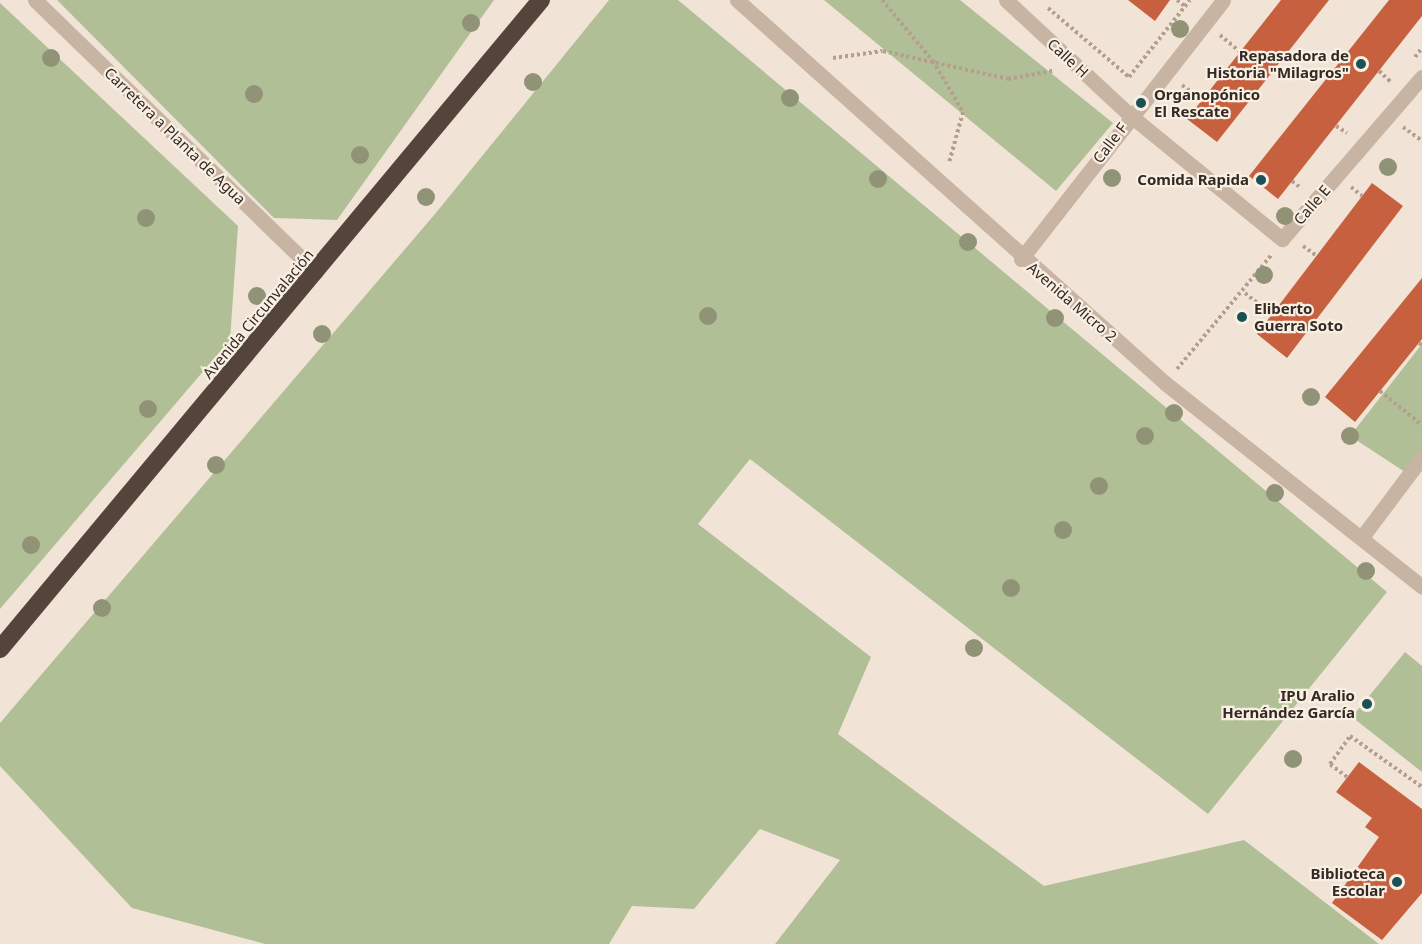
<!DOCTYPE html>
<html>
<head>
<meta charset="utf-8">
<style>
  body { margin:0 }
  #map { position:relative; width:1422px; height:944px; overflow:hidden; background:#f1e4d6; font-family:"Noto Sans",sans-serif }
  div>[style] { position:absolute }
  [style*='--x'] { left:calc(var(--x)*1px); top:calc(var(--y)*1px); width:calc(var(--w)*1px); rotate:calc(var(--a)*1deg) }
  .green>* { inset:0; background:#b1bf97 }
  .building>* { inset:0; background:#c7603e }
  .path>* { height:4px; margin-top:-2px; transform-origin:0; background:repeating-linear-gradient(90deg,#b49e8d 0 3px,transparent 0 6px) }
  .minor>* { height:15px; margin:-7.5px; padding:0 7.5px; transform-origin:7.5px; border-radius:7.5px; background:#c8b4a3 }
  .highway>* { height:18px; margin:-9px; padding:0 9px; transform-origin:9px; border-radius:9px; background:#54443c }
  .trees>* { width:18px; height:18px; margin:-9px; border-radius:50%; background:#919377 }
  .dots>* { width:16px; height:16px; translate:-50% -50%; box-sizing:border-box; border:3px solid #f9efe2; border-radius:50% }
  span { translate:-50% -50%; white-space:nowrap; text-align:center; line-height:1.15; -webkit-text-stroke:4.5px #f9efe2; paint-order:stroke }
  .poi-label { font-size:15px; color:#332a25; font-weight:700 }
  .right { translate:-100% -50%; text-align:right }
  .left { translate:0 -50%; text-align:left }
  .street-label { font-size:15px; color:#332a25 }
</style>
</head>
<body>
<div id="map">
  <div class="green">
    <div style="clip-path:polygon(57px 0,494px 0,337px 220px,274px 218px)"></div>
    <div style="clip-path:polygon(609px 0,678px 0,1387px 592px,1208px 814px,750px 459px,698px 524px,871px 657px,838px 734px,1044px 886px,1244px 840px,1379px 944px,775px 944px,840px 860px,760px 829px,694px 909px,632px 906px,609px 944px,265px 944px,132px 908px,0 766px,0 723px,435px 214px)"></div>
    <div style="clip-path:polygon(824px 0,960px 0,1113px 123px,1056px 191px)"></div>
    <div style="clip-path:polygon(0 3px,238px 226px,230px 340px,0 609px)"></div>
    <div style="clip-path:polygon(1422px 344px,1422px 452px,1405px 472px,1350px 436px)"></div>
    <div style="clip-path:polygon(1405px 652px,1422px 666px,1422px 772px,1352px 717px)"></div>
  </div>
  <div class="building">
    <div style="clip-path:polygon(1128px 0,1170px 0,1155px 21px)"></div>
    <div style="clip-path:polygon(1281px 0,1329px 0,1217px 142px,1187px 119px)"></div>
    <div style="clip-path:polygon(1389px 0,1422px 0,1422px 16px,1278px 199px,1249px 176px)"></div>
    <div style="clip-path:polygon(1372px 183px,1403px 206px,1287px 358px,1257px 334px)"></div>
    <div style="clip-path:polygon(1422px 278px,1422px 339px,1355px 422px,1325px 397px)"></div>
    <div style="clip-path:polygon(1359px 762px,1422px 809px,1422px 893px,1382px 940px,1332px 903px,1379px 837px,1365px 827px,1372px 818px,1336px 792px)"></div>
  </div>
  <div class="path">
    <div style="--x:882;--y:0;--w:80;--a:50.1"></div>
    <div style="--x:933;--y:61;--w:59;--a:59.5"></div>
    <div style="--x:963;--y:112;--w:53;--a:105.4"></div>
    <div style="--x:1177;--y:0;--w:11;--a:38"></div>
    <div style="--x:1048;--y:8;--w:106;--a:40.4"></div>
    <div style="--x:1129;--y:77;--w:98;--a:-51.6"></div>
    <div style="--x:1220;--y:35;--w:26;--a:40"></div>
    <div style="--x:1415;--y:57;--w:11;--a:-52"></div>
    <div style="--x:833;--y:58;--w:50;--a:-8"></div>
    <div style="--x:883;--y:51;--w:128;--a:12.6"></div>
    <div style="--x:1008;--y:79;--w:45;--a:-10.3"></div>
    <div style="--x:1379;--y:71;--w:18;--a:43"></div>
    <div style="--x:1182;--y:85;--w:26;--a:37"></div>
    <div style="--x:1336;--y:126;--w:13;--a:32"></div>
    <div style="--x:1403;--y:127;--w:24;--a:36"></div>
    <div style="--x:1292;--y:181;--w:11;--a:38"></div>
    <div style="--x:1351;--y:187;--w:14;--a:39"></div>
    <div style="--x:1303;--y:246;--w:17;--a:36"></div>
    <div style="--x:1245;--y:293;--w:35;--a:39"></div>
    <div style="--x:1419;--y:343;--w:4;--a:34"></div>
    <div style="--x:1177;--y:369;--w:149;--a:-50.4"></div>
    <div style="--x:1380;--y:391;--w:54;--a:39"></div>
    <div style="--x:1347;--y:777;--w:21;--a:-143"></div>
    <div style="--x:1330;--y:764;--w:34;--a:-54"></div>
    <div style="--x:1350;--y:736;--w:88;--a:35.3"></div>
  </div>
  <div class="minor">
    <div style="--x:35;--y:0;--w:391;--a:44.1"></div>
    <div style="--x:737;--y:0;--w:574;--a:41.82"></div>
    <div style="--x:1165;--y:383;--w:328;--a:38.4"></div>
    <div style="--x:1006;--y:0;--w:171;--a:42.9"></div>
    <div style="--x:1131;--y:116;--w:195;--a:39.2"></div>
    <div style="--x:1282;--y:239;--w:214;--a:-49.2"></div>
    <div style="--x:1021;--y:259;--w:328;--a:-52"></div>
    <div style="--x:1362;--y:537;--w:100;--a:-53.1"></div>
  </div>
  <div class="highway">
    <div style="--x:0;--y:649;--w:845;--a:-50.19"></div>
  </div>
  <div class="trees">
    <div style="left:471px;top:23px"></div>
    <div style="left:1180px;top:29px"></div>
    <div style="left:51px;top:58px"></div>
    <div style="left:533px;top:82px"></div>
    <div style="left:254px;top:94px"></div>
    <div style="left:790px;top:98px"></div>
    <div style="left:360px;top:155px"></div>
    <div style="left:1388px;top:167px"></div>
    <div style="left:1112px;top:178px"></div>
    <div style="left:878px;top:179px"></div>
    <div style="left:426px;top:197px"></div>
    <div style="left:1285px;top:216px"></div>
    <div style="left:146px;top:218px"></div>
    <div style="left:968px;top:242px"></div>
    <div style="left:1264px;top:275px"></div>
    <div style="left:257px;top:296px"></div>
    <div style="left:708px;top:316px"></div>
    <div style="left:1055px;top:318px"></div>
    <div style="left:322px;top:334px"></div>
    <div style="left:1311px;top:397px"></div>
    <div style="left:148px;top:409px"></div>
    <div style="left:1174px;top:413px"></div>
    <div style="left:1145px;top:436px"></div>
    <div style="left:1350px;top:436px"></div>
    <div style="left:216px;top:465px"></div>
    <div style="left:1099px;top:486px"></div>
    <div style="left:1275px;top:493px"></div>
    <div style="left:1063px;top:530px"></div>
    <div style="left:31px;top:545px"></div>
    <div style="left:1366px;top:571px"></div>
    <div style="left:1011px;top:588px"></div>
    <div style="left:102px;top:608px"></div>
    <div style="left:974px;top:648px"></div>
    <div style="left:1293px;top:759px"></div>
  </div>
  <div class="dots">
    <div style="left:1361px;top:64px;background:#1b5054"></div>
    <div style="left:1141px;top:103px;background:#1b5054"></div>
    <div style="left:1261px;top:180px;background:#1b5054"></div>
    <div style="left:1242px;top:317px;background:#1b5054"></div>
    <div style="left:1367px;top:704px;background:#1b5054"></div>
    <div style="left:1397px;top:882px;background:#1b5054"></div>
  </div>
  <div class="poi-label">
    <span class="right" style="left:1349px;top:64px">Repasadora de<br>Historia "Milagros"</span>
    <span class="left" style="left:1154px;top:103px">Organopónico<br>El Rescate</span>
    <span class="right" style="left:1249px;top:180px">Comida Rapida</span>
    <span class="left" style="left:1254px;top:317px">Eliberto<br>Guerra Soto</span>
    <span class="right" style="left:1355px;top:704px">IPU Aralio<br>Hernández García</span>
    <span class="right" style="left:1385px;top:882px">Biblioteca<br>Escolar</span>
  </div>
  <div class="street-label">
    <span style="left:1068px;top:58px;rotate:43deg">Calle H</span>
    <span style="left:175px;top:136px;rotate:44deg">Carretera a Planta de Agua</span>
    <span style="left:1110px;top:143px;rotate:-53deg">Calle F</span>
    <span style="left:1312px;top:205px;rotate:-49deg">Calle E</span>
    <span style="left:1072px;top:302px;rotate:41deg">Avenida Micro 2</span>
    <span style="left:258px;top:314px;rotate:-50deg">Avenida Circunvalación</span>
  </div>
</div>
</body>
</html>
